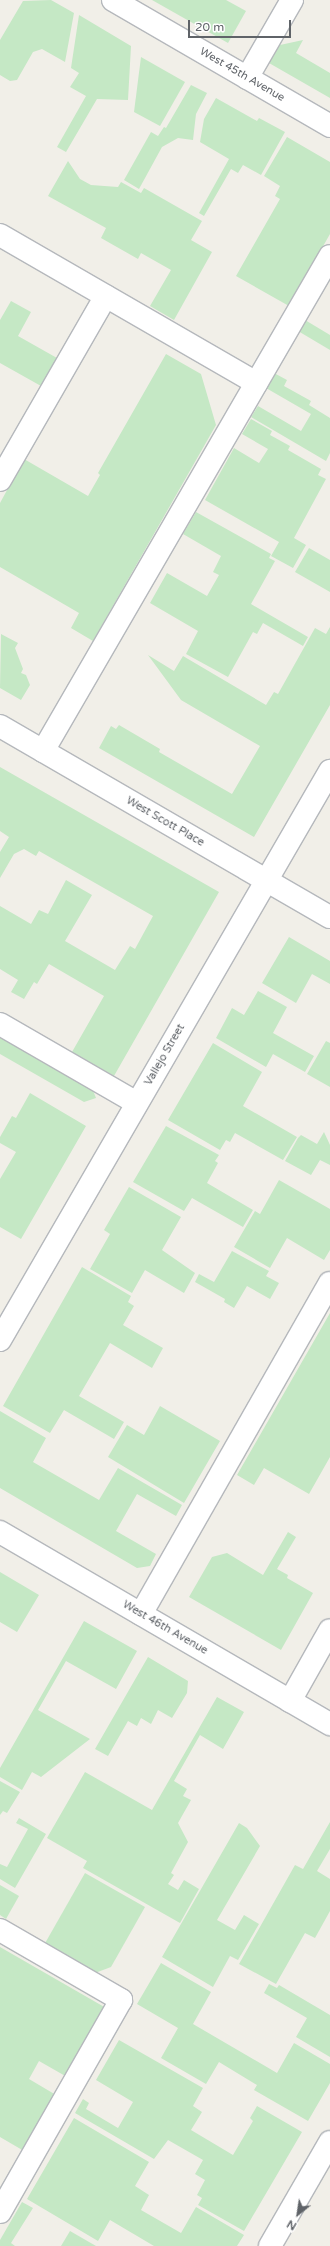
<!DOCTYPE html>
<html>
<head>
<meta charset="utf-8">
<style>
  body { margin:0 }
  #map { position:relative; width:330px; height:2246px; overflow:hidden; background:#f1efe8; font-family:"Varela Round",sans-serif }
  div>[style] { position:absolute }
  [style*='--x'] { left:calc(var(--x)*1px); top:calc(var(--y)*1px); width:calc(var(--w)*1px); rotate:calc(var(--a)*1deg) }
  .green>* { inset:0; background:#c5e8c5 }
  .roads { filter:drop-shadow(1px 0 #b5b8bc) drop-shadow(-1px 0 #b5b8bc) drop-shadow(0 1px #b5b8bc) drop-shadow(0 -1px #b5b8bc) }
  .minor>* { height:22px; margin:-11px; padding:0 11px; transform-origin:11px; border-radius:11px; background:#fff }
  span { translate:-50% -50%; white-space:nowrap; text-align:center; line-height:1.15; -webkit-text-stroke:3px #fff; paint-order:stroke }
  .street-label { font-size:11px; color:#5f6368 }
  .north { position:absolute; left:278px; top:2194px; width:40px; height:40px; -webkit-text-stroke:3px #fff; paint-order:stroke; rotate:210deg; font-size:11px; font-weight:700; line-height:16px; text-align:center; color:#5f6368 }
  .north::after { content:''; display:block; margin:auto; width:14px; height:18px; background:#5f6368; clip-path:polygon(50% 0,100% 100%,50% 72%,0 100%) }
  .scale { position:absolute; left:188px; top:20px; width:103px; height:18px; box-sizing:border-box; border:2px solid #5f6368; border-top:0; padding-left:5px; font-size:12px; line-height:14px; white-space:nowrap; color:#5f6368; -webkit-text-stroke:3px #fff; paint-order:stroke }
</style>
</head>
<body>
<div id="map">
  <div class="green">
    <div style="clip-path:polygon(51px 0,74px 13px,65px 62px,42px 49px,33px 52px,17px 80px,10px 81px,0 75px,0 40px,23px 1px)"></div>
    <div style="clip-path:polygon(152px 0,226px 0,246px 11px,228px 43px)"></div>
    <div style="clip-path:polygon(79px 15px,131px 46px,128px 100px,97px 99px,66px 152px,57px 147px,86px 96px,70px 87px,79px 73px,71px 68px)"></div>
    <div style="clip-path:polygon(303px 40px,296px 53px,330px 73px,330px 98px,269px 63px,280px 45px)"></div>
    <div style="clip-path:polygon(141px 57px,185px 82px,160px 126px,134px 112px)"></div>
    <div style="clip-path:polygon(191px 85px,207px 93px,196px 114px,193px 140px,178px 138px,162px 147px,139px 189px,124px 180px,151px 132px,158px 136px,164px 127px,166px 128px)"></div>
    <div style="clip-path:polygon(216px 98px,257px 121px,259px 118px,285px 132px,261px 175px,243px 165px,238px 173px,231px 169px,204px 216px,199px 213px,229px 159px,200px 142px,204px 119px)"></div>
    <div style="clip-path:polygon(287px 137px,330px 162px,330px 234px,289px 306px,236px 276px,280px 199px,275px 196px,280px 186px,264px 176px)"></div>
    <div style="clip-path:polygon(68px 161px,80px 179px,91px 185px,118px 187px,121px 182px,141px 193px,144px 188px,202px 221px,191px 240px,212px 252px,174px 320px,150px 306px,171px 270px,141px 253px,138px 259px,101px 238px,106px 228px,48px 196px)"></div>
    <div style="clip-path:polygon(11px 301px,31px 312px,18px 336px,57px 358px,41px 386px,0 363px,0 320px)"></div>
    <div style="clip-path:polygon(305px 320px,330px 335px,330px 350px,298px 331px)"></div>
    <div style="clip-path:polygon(166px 354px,201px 374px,216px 425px,93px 641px,71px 628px,79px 613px,0 567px,0 503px,24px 459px,88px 496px,100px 475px,98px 473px)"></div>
    <div style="clip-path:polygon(274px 373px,287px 380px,284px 386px,311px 401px,309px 405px,330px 418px,330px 453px,326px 461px,251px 417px,258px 406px,301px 431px,311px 414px,266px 388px)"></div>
    <div style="clip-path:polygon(251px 419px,272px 431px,270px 435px,290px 446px,288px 450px,321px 469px,318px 475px,326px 479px,294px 538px,306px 545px,293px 568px,271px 556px,279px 542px,205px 500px,234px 448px,259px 463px,268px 449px,242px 434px)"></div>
    <div style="clip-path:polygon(196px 512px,271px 554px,269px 558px,275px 561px,251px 604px,308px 637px,303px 646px,263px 623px,257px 634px,253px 632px,228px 677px,186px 654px,198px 631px,150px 603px,167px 573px,207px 596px,219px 575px,213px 572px,221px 556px,183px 534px)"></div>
    <div style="clip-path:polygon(309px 548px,330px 560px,330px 592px,295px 572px)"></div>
    <div style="clip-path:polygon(330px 627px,330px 705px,254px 837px,99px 748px,111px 726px,116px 729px,119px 725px,160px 749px,159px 752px,232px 794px,260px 746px,181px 700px,148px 655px,174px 671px,183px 656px,266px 705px,274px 692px,278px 694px,315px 628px,326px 634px)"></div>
    <div style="clip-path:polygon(1px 634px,18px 643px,15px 648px,23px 669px,21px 673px,26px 675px,30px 685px,21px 700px,0 688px)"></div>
    <div style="clip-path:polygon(0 767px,219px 892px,114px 1076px,72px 1052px,104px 996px,49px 964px,37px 984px,34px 982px,24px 999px,11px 992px,18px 980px,0 969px,0 906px,31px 924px,39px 910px,48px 914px,66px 880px,92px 895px,65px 941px,115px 970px,130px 946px,135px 949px,153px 916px,39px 851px,36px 856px,24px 849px,14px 854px,0 878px,0 852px,9px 837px,0 831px)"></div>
    <div style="clip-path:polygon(289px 937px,330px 961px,330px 984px,312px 974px,296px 1003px,262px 983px)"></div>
    <div style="clip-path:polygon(258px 991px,287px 1007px,273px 1033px,314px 1056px,305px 1072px,273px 1054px,266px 1067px,216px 1038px,232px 1008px,244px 1015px)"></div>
    <div style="clip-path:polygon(0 1035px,92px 1088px,96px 1098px,84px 1102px,0 1054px)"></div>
    <div style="clip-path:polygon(326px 1041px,330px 1043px,330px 1087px,307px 1074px)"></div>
    <div style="clip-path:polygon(213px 1043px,262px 1072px,243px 1106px,297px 1137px,283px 1160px,235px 1133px,230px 1142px,226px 1140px,220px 1150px,168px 1120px)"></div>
    <div style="clip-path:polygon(30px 1093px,86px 1126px,21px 1239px,0 1227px,0 1179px,16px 1152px,0 1143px,0 1137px,12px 1116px,16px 1118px)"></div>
    <div style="clip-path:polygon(166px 1126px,219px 1155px,215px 1161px,218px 1163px,207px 1183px,253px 1210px,243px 1227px,192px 1198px,184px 1211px,133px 1182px)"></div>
    <div style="clip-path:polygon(324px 1132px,330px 1145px,330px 1165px,320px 1160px,311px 1175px,285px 1161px,298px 1138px,301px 1135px,317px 1144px)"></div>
    <div style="clip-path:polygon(279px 1180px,330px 1209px,330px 1250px,324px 1260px,287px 1238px,270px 1268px,234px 1247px,255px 1211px,260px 1214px)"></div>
    <div style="clip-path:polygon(129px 1187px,181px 1217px,162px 1250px,195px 1273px,184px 1293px,145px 1270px,132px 1293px,90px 1269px,110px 1234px,104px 1230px)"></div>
    <div style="clip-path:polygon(232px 1251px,269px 1271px,266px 1276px,279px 1283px,270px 1299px,247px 1286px,234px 1308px,224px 1302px,225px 1299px,195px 1282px,199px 1274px,214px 1282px)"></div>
    <div style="clip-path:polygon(82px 1267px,131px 1296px,128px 1302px,134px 1306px,123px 1325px,163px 1348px,152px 1368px,110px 1343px,79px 1396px,124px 1422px,114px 1439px,64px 1410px,50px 1433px,3px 1406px)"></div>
    <div style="clip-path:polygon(330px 1313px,330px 1457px,309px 1494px,264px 1468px,254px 1485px,237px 1475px)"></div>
    <div style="clip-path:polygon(160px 1406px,220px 1441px,184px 1503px,108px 1457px,127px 1425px,144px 1435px)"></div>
    <div style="clip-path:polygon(0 1411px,46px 1438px,33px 1462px,99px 1500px,118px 1468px,182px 1505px,176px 1516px,137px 1494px,116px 1531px,156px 1554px,150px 1566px,137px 1568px,0 1488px)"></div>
    <div style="clip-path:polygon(288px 1532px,296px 1537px,277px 1569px,288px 1575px,287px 1578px,313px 1593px,281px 1650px,189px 1597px,212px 1557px,227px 1553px,263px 1575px)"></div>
    <div style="clip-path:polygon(0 1572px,39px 1595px,17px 1632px,0 1622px)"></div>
    <div style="clip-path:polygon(84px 1621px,137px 1651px,116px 1689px,66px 1661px,38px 1710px,90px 1739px,41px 1777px,32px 1772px,22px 1790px,0 1777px,0 1768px)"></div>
    <div style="clip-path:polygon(148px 1657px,188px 1681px,187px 1693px,172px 1718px,158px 1710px,151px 1724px,141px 1718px,137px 1726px,128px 1721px,108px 1756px,95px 1749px)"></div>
    <div style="clip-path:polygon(217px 1697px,244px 1712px,223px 1749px,200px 1735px,174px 1781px,187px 1789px,183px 1796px,191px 1800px,178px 1823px,188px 1842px,171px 1873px,174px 1875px,168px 1884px,178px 1890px,184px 1880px,199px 1889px,180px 1923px,83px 1868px,87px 1861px,47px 1838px,85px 1772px,152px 1810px)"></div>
    <div style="clip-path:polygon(0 1781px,20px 1792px,7px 1813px,3px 1811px,0 1815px)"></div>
    <div style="clip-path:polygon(19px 1818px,46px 1834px,15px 1888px,0 1879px,0 1864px,7px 1867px,28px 1829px,16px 1823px)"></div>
    <div style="clip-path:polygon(330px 1822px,330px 1849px,317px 1871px,330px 1879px,330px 1911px,315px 1938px,305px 1933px,276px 1984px,239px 1964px,295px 1865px,303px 1869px)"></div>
    <div style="clip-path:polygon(239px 1823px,247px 1828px,260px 1846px,217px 1920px,235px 1930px,244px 1915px,259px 1924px,238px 1960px,230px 1956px,213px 1987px,162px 1957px)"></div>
    <div style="clip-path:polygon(85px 1873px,145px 1907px,111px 1967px,95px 1973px,44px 1945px)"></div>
    <div style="clip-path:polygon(0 1885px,19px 1896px,6px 1919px,0 1915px)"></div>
    <div style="clip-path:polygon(0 1947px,106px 2008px,67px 2077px,39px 2061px,29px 2079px,56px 2095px,24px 2151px,0 2137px)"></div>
    <div style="clip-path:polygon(161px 1963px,211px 1992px,193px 2024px,277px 2073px,294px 2043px,330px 2064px,330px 2083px,308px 2121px,254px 2090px,257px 2085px,219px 2062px,206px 2084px,161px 2058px,178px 2028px,137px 2004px)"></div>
    <div style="clip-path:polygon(269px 1984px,277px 1988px,279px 1985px,330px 2015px,330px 2057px,296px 2037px,307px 2018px,264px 1993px)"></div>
    <div style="clip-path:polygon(119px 2040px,203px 2088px,193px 2106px,202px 2112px,191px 2130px,233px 2155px,253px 2121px,250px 2118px,257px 2106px,302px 2132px,244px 2231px,198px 2205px,202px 2198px,197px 2195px,205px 2180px,195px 2174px,203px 2160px,168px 2140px,154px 2159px,75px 2113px,83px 2099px,89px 2103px,86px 2109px,118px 2128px,133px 2102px,96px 2080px)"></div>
    <div style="clip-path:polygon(74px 2118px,149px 2162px,135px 2186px,149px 2195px,141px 2210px,181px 2233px,196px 2207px,244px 2235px,237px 2246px,154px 2246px,110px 2220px,98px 2241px,27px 2199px)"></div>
    <div style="clip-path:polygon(22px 2202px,33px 2208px,11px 2243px,15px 2246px,0 2246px,0 2240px)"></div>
    <div style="clip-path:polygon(70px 2231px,96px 2246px,61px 2246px)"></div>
  </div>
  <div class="roads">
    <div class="minor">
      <div style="--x:113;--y:0;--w:251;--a:30.1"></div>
      <div style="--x:247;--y:78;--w:90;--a:-60"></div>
      <div style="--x:0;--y:235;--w:296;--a:30"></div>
      <div style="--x:0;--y:480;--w:212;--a:-60.1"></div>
      <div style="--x:0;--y:726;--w:381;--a:30.1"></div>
      <div style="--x:43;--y:751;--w:572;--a:-59.89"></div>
      <div style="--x:0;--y:1024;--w:158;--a:30"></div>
      <div style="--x:0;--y:1340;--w:658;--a:-59.89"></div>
      <div style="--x:0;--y:1532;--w:382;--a:30.2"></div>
      <div style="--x:141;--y:1614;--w:381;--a:-60.3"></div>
      <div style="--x:290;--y:1701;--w:81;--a:-60.6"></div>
      <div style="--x:0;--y:1930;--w:140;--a:30"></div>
      <div style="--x:121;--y:2000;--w:244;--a:119.7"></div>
      <div style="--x:270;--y:2246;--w:120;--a:-60"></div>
    </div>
  </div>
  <div class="street-label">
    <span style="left:242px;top:75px;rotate:30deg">West 45th Avenue</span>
    <span style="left:165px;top:822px;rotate:30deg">West Scott Place</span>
    <span style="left:165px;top:1055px;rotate:-60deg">Vallejo Street</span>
    <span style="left:165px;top:1628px;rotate:30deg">West 46th Avenue</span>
  </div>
  <div class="north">N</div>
  <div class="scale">20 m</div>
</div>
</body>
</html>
